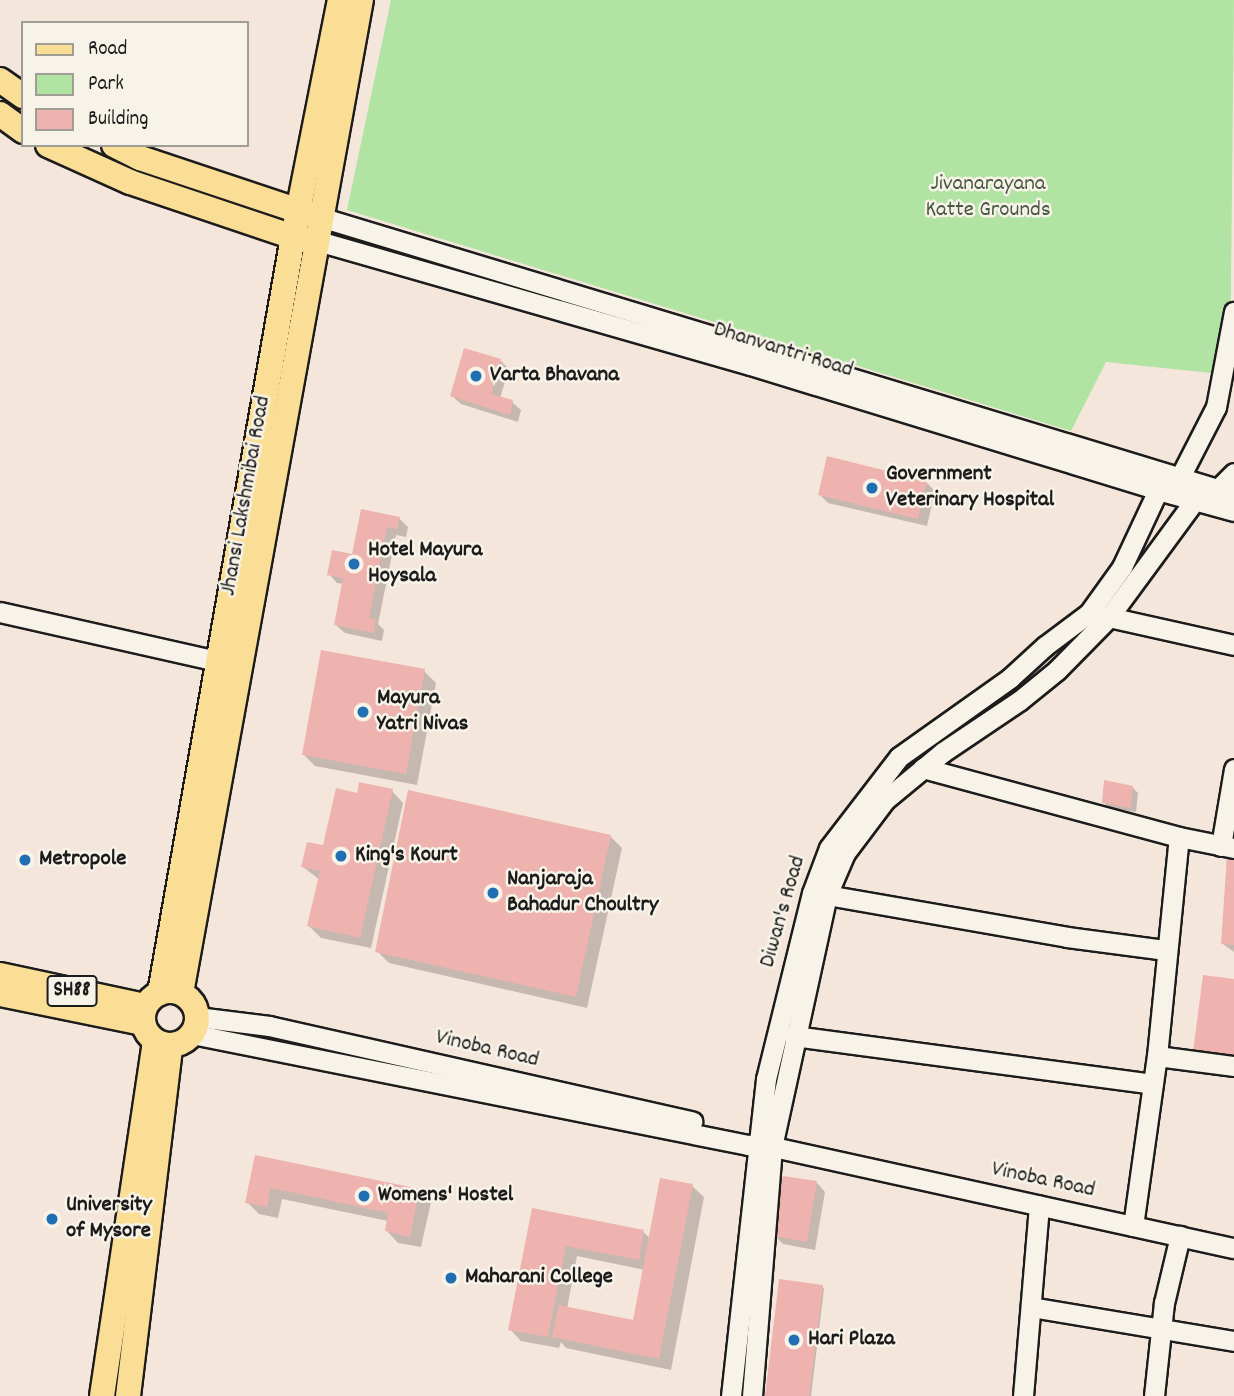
<!DOCTYPE html>
<html>
<head>
<meta charset="utf-8">
<style>
  body { margin:0 }
  #map { position:relative; width:1234px; height:1396px; overflow:hidden; background:#f5e6dc; font-family:Dekko,sans-serif }
  div>[style] { position:absolute }
  [style*='--x'] { left:calc(var(--x)*1px); top:calc(var(--y)*1px); width:calc(var(--w)*1px); rotate:calc(var(--a)*1deg) }
  .green>* { inset:0; background:#b1e3a3 }
  .shadow>* { inset:0; background:#0003 }
  .building>* { inset:0; background:#eeb3ae }
  .roads { filter:drop-shadow(2px 0 #1c1c1c) drop-shadow(-2px 0 #1c1c1c) drop-shadow(0 2px #1c1c1c) drop-shadow(0 -2px #1c1c1c) }
  .minor>* { height:19px; margin:-9.5px; padding:0 9.5px; transform-origin:9.5px; border-radius:9.5px; background:#f7f3e8 }
  .major>* { height:24px; margin:-12px; padding:0 12px; transform-origin:12px; border-radius:12px; background:#fbde96 }
  .major>.ring { margin:-12px; padding:0; box-sizing:content-box; background:none; border:24px solid #fbde96; border-radius:50% }
  .dots>* { width:19px; height:19px; translate:-50% -50%; box-sizing:border-box; border:4px solid #f7f3e8; border-radius:50% }
  span { translate:-50% -50%; white-space:nowrap; text-align:center; line-height:1.15; -webkit-text-stroke:5px #f7f3e8; paint-order:stroke }
  .shield-label span { padding:2px 5px; background:#f7f3e8; border:2px solid; border-radius:5px; -webkit-text-stroke-width:0 }
  .shield-label { font-size:21px; color:#1c1c1c; font-weight:700 }
  .park-label { font-size:23px; color:#495844 }
  .street-label { font-size:23px; color:#1c1c1c }
  .poi-label { font-size:23px; color:#1c1c1c; font-weight:700 }
  .left { translate:0 -50%; text-align:left }
  .legend { position:absolute; left:21px; top:21px; width:228px; height:126px; box-sizing:border-box; background:#f7f3e8; border:2px solid #9f9d96; margin:0; padding:9px 12px; list-style:none; font-size:21px; color:#1c1c1c }
  .legend li { display:flex; align-items:center; gap:14px; height:35px }
  .legend b { width:35px; border:2px solid #9f9d96 }
</style>
</head>
<body>
<div id="map">
  <div class="green">
    <div style="clip-path:polygon(391px 0,1234px 0,1230px 375px,1106px 362px,1071px 431px,347px 210px)"></div>
  </div>
  <div class="shadow">
    <div style="clip-path:polygon(500px 360px,509px 369px,500px 398px,512px 402px,521px 410px,518px 422px,461px 404px,452px 396px)"></div>
    <div style="clip-path:polygon(926px 482px,935px 491px,927px 526px,828px 503px,820px 495px)"></div>
    <div style="clip-path:polygon(362px 511px,399px 518px,408px 527px,406px 537px,396px 535px,378px 624px,384px 630px,382px 641px,345px 633px,336px 625px,344px 584px,337px 583px,329px 574px,353px 556px)"></div>
    <div style="clip-path:polygon(424px 671px,436px 683px,417px 785px,315px 766px,303px 754px)"></div>
    <div style="clip-path:polygon(1132px 787px,1138px 793px,1136px 812px,1109px 808px,1104px 802px)"></div>
    <div style="clip-path:polygon(392px 791px,403px 803px,371px 948px,321px 938px,309px 926px,320px 880px,303px 867px)"></div>
    <div style="clip-path:polygon(610px 836px,622px 848px,587px 1008px,389px 963px,377px 951px)"></div>
    <div style="clip-path:polygon(1234px 857px,1234px 952px,1223px 944px)"></div>
    <div style="clip-path:polygon(257px 1157px,419px 1191px,431px 1202px,421px 1247px,398px 1243px,387px 1231px,388px 1221px,282px 1199px,278px 1218px,259px 1214px,247px 1202px)"></div>
    <div style="clip-path:polygon(817px 1183px,825px 1192px,815px 1250px,783px 1244px,774px 1235px)"></div>
    <div style="clip-path:polygon(evenodd,692px 1186px,704px 1197px,671px 1370px,566px 1348px,561px 1342px,559px 1348px,521px 1341px,510px 1329px,533px 1210px,643px 1232px,651px 1239px,692px 1186px,577px 1256px,645px 1270px,635px 1322px,567px 1309px,577px 1256px)"></div>
    <div style="clip-path:polygon(822px 1286px,824px 1289px,811px 1396px,767px 1396px)"></div>
  </div>
  <div class="building">
    <div style="clip-path:polygon(464px 348px,501px 359px,491px 394px,513px 400px,510px 415px,450px 396px)"></div>
    <div style="clip-path:polygon(827px 456px,927px 481px,918px 519px,818px 495px)"></div>
    <div style="clip-path:polygon(361px 509px,400px 517px,397px 529px,387px 527px,369px 618px,376px 620px,374px 633px,334px 625px,343px 578px,327px 575px,332px 550px,352px 554px)"></div>
    <div style="clip-path:polygon(321px 650px,425px 669px,406px 774px,302px 755px)"></div>
    <div style="clip-path:polygon(1104px 780px,1133px 786px,1131px 808px,1102px 803px)"></div>
    <div style="clip-path:polygon(359px 782px,393px 789px,360px 938px,307px 926px,320px 871px,301px 867px,307px 842px,323px 845px,336px 788px,357px 793px)"></div>
    <div style="clip-path:polygon(408px 790px,611px 835px,576px 997px,375px 952px)"></div>
    <div style="clip-path:polygon(1227px 855px,1234px 855px,1234px 945px,1221px 944px)"></div>
    <div style="clip-path:polygon(1203px 975px,1234px 979px,1234px 1065px,1192px 1060px)"></div>
    <div style="clip-path:polygon(255px 1155px,420px 1189px,410px 1237px,385px 1231px,388px 1213px,271px 1188px,267px 1207px,245px 1203px)"></div>
    <div style="clip-path:polygon(783px 1176px,817px 1181px,807px 1242px,773px 1236px)"></div>
    <div style="clip-path:polygon(660px 1178px,693px 1184px,659px 1359px,552px 1337px,559px 1305px,633px 1320px)"></div>
    <div style="clip-path:polygon(532px 1208px,644px 1230px,639px 1260px,566px 1246px,548px 1337px,508px 1330px)"></div>
    <div style="clip-path:polygon(779px 1279px,823px 1285px,809px 1396px,765px 1396px)"></div>
  </div>
  <div class="roads">
    <div class="minor">
      <div style="--x:320;--y:217;--w:955;--a:16.86"></div>
      <div style="--x:318;--y:241;--w:449;--a:16"></div>
      <div style="--x:750;--y:365;--w:427;--a:17"></div>
      <div style="--x:1158;--y:490;--w:79;--a:15.4"></div>
      <div style="--x:0;--y:612;--w:222;--a:12.7"></div>
      <div style="--x:1109;--y:617;--w:128;--a:12.6"></div>
      <div style="--x:923;--y:768;--w:265;--a:15.1"></div>
      <div style="--x:1179;--y:837;--w:56;--a:11.3"></div>
      <div style="--x:1221;--y:846;--w:78;--a:-80.4"></div>
      <div style="--x:827;--y:895;--w:244;--a:9.9"></div>
      <div style="--x:1067;--y:937;--w:100;--a:7.5"></div>
      <div style="--x:197;--y:1017;--w:73;--a:7.1"></div>
      <div style="--x:269;--y:1026;--w:434;--a:12.7"></div>
      <div style="--x:192;--y:1034;--w:567;--a:11.29"></div>
      <div style="--x:748;--y:1145;--w:12;--a:-5"></div>
      <div style="--x:760;--y:1144;--w:485;--a:12.4"></div>
      <div style="--x:794;--y:1036;--w:362;--a:7.6"></div>
      <div style="--x:1157;--y:1056;--w:78;--a:7.4"></div>
      <div style="--x:1133;--y:1226;--w:172;--a:-82"></div>
      <div style="--x:1157;--y:1056;--w:220;--a:-84.3"></div>
      <div style="--x:1031;--y:1307;--w:206;--a:9.5"></div>
      <div style="--x:731;--y:1396;--w:319;--a:-83.7"></div>
      <div style="--x:766;--y:1079;--w:192;--a:-76.1"></div>
      <div style="--x:812;--y:893;--w:48;--a:-69.3"></div>
      <div style="--x:829;--y:848;--w:115;--a:-52.4"></div>
      <div style="--x:899;--y:757;--w:136;--a:-35.4"></div>
      <div style="--x:1010;--y:678;--w:47;--a:-42.4"></div>
      <div style="--x:1045;--y:646;--w:55;--a:-36.9"></div>
      <div style="--x:1089;--y:613;--w:57;--a:-54.3"></div>
      <div style="--x:1122;--y:567;--w:85;--a:-64.9"></div>
      <div style="--x:1158;--y:490;--w:24;--a:-28"></div>
      <div style="--x:1179;--y:479;--w:81;--a:-62.8"></div>
      <div style="--x:1216;--y:407;--w:97;--a:-79.3"></div>
      <div style="--x:752;--y:1396;--w:250;--a:-85.4"></div>
      <div style="--x:772;--y:1147;--w:258;--a:-77.7"></div>
      <div style="--x:827;--y:895;--w:46;--a:-66.8"></div>
      <div style="--x:845;--y:853;--w:66;--a:-53"></div>
      <div style="--x:885;--y:800;--w:75;--a:-39.6"></div>
      <div style="--x:943;--y:752;--w:92;--a:-33.9"></div>
      <div style="--x:1019;--y:701;--w:49;--a:-39.2"></div>
      <div style="--x:1057;--y:670;--w:74;--a:-45.5"></div>
      <div style="--x:1109;--y:617;--w:145;--a:-53.7"></div>
      <div style="--x:1195;--y:500;--w:24;--a:-24"></div>
      <div style="--x:1217;--y:490;--w:24;--a:-45"></div>
      <div style="--x:1023;--y:1396;--w:191;--a:-85.2"></div>
      <div style="--x:1154;--y:1396;--w:94;--a:-83.9"></div>
      <div style="--x:1164;--y:1303;--w:69;--a:-76.6"></div>
    </div>
    <div class="major">
      <div style="--x:0;--y:80;--w:28;--a:35"></div>
      <div style="--x:0;--y:114;--w:29;--a:36"></div>
      <div style="--x:48;--y:145;--w:90;--a:24.3"></div>
      <div style="--x:130;--y:182;--w:172;--a:18.6"></div>
      <div style="--x:293;--y:237;--w:17;--a:10"></div>
      <div style="--x:114;--y:145;--w:29;--a:27"></div>
      <div style="--x:140;--y:158;--w:183;--a:18.4"></div>
      <div style="--x:0;--y:975;--w:148;--a:12.1"></div>
      <div class="ring" style="left:143px;top:991px;width:30px;height:30px"></div>
      <div style="--x:160;--y:993;--w:768;--a:-80.02"></div>
      <div style="--x:293;--y:237;--w:242;--a:-78.8"></div>
      <div style="--x:181;--y:993;--w:1009;--a:-79.73"></div>
      <div style="--x:0;--y:994;--w:146;--a:11.5"></div>
      <div style="--x:102;--y:1396;--w:359;--a:-81.5"></div>
      <div style="--x:128;--y:1396;--w:350;--a:-83.1"></div>
    </div>
  </div>
  <div class="dots">
    <div style="left:476px;top:376px;background:#1f6fb2"></div>
    <div style="left:872px;top:488px;background:#1f6fb2"></div>
    <div style="left:354px;top:564px;background:#1f6fb2"></div>
    <div style="left:363px;top:712px;background:#1f6fb2"></div>
    <div style="left:341px;top:856px;background:#1f6fb2"></div>
    <div style="left:25px;top:860px;background:#1f6fb2"></div>
    <div style="left:493px;top:893px;background:#1f6fb2"></div>
    <div style="left:364px;top:1196px;background:#1f6fb2"></div>
    <div style="left:52px;top:1219px;background:#1f6fb2"></div>
    <div style="left:451px;top:1278px;background:#1f6fb2"></div>
    <div style="left:794px;top:1340px;background:#1f6fb2"></div>
  </div>
  <div class="shield-label">
    <span style="left:72px;top:991px">SH88</span>
  </div>
  <div class="park-label">
    <span style="left:988px;top:198px">Jivanarayana<br>Katte Grounds</span>
  </div>
  <div class="street-label">
    <span style="left:783px;top:351px;rotate:17deg">Dhanvantri Road</span>
    <span style="left:247px;top:496px;rotate:-80deg">Jhansi Lakshmibai Road</span>
    <span style="left:784px;top:912px;rotate:-74deg">Diwan's Road</span>
    <span style="left:487px;top:1050px;rotate:13deg">Vinoba Road</span>
    <span style="left:1043px;top:1181px;rotate:12deg">Vinoba Road</span>
  </div>
  <div class="poi-label">
    <span class="left" style="left:490px;top:376px">Varta Bhavana</span>
    <span class="left" style="left:886px;top:488px">Government<br>Veterinary Hospital</span>
    <span class="left" style="left:368px;top:564px">Hotel Mayura<br>Hoysala</span>
    <span class="left" style="left:377px;top:712px">Mayura<br>Yatri Nivas</span>
    <span class="left" style="left:355px;top:856px">King's Kourt</span>
    <span class="left" style="left:39px;top:860px">Metropole</span>
    <span class="left" style="left:507px;top:893px">Nanjaraja<br>Bahadur Choultry</span>
    <span class="left" style="left:378px;top:1196px">Womens' Hostel</span>
    <span class="left" style="left:66px;top:1219px">University<br>of Mysore</span>
    <span class="left" style="left:465px;top:1278px">Maharani College</span>
    <span class="left" style="left:808px;top:1340px">Hari Plaza</span>
  </div>
  <ul class="legend">
  <li><b style="height:9px;background:#fbde96"></b>Road</li>
  <li><b style="height:19px;background:#b1e3a3"></b>Park</li>
  <li><b style="height:19px;background:#eeb3ae"></b>Building</li>
  </ul>
</div>
</body>
</html>
